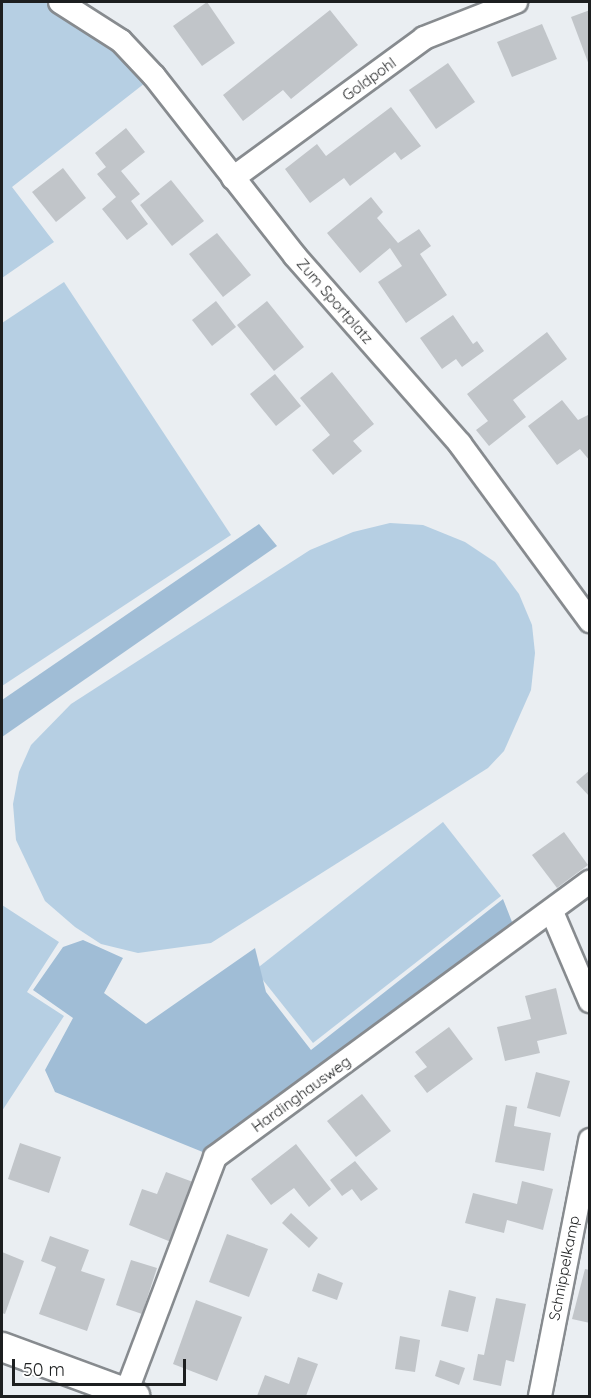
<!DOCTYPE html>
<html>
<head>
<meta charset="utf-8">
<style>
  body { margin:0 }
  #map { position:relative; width:591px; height:1398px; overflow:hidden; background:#eaeef2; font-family:Quicksand,sans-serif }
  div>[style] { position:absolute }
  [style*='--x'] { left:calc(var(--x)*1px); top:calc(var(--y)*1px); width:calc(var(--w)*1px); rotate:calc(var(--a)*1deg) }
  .green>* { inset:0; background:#b6cfe3 }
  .forest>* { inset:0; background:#a0bdd6 }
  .building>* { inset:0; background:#c1c5c9 }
  .roads { filter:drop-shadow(2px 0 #878b8f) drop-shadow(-2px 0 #878b8f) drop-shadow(0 2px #878b8f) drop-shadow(0 -2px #878b8f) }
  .minor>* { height:22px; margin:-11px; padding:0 11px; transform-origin:11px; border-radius:11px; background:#fff }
  .tertiary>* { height:28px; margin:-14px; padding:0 14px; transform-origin:14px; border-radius:14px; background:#fff }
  span { translate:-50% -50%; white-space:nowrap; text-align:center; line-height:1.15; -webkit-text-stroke:4.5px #fff; paint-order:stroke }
  .street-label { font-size:15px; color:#1d1f20 }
  .frame { position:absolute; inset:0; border:3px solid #1d1f20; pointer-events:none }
  .scale { position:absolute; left:12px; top:1359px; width:174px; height:27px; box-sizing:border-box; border:3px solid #1d1f20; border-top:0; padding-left:8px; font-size:18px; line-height:21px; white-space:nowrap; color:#1d1f20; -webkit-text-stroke:4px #fff; paint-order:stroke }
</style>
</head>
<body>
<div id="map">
  <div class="green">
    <div style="clip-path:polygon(2px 2px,60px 2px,154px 76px,12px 187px,54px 242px,2px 278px)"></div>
    <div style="clip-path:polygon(64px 282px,231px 535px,2px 686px,2px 323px)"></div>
    <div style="clip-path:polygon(390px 523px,423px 525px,465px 542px,495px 562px,519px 594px,532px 625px,535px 653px,531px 690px,504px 751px,488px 768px,211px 943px,138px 953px,101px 944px,75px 927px,45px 901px,16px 840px,13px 804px,19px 772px,31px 745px,71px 704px,310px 550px,353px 532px)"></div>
    <div style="clip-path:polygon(443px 822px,501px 896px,313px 1043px,255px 970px)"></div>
    <div style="clip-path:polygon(2px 905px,59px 942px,27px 992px,64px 1016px,2px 1111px)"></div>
  </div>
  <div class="forest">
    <div style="clip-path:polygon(259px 524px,277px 546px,2px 737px,2px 700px)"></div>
    <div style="clip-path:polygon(503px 899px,518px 937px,215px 1157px,55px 1092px,45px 1070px,73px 1018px,33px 990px,63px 947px,83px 940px,123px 958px,104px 993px,146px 1024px,255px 948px,266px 992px,311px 1050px)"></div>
  </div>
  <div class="building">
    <div style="clip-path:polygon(207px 2px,235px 43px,202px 66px,173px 26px)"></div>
    <div style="clip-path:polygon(330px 10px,358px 45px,291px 99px,283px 90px,243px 121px,223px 95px)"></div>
    <div style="clip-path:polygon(590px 10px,590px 65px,589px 65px,571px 17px)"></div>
    <div style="clip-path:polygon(542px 24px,557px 59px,512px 77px,497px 42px)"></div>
    <div style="clip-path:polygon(448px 63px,475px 102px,436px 129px,409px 90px)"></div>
    <div style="clip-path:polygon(391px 107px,421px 146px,401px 160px,395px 152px,350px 186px,344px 178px,310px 203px,285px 169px,317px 144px,326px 156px)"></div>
    <div style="clip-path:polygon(126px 128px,145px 152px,121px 171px,140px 194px,131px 201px,148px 224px,127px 240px,102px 209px,116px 197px,97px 174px,106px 167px,95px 153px)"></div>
    <div style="clip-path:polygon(63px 168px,86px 198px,56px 222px,32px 192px)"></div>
    <div style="clip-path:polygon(171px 180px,204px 221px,172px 246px,140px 205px)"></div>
    <div style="clip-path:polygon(371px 197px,383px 212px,377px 218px,398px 243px,419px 229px,431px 246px,420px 254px,447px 295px,406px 323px,378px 282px,402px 266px,390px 248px,360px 273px,327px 233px)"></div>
    <div style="clip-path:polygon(217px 233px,251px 275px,223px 297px,189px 254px)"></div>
    <div style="clip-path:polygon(216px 301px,236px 327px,212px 346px,192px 320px)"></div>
    <div style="clip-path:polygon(267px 301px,304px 347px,274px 371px,237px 325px)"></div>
    <div style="clip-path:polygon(453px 315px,473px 344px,477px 341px,484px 351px,462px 367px,456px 359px,442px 369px,420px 338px)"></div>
    <div style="clip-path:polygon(547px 332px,567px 359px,513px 400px,526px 417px,489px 446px,476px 430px,488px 421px,467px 394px)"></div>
    <div style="clip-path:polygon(332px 372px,374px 424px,353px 441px,362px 451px,333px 475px,312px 450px,330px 435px,300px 398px)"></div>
    <div style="clip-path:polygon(275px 374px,301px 406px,276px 426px,250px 394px)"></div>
    <div style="clip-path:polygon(562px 400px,578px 420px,590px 414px,590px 461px,580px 449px,557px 465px,528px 426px)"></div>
    <div style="clip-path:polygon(590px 770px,590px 797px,576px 782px)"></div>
    <div style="clip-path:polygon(564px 832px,588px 865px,557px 888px,532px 855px)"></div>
    <div style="clip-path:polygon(556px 988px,567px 1034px,537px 1041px,540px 1053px,505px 1061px,497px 1027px,531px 1019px,525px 996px)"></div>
    <div style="clip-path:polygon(449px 1027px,473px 1059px,427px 1093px,414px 1076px,427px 1067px,415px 1052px)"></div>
    <div style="clip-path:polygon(536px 1072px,570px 1081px,560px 1117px,527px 1108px)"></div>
    <div style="clip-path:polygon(362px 1094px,391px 1131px,356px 1157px,327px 1121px)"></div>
    <div style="clip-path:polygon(506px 1105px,517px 1107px,514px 1126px,551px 1133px,544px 1171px,495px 1162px)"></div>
    <div style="clip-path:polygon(20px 1143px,61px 1157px,49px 1193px,8px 1179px)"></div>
    <div style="clip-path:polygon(296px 1144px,331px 1189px,309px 1207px,294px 1188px,271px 1205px,251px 1179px)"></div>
    <div style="clip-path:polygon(355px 1161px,378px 1189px,361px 1201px,352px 1189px,342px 1196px,330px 1180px)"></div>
    <div style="clip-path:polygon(166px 1172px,193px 1182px,171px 1242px,129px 1225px,142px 1189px,157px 1194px)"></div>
    <div style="clip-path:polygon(522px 1181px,553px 1189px,543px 1230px,507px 1220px,504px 1233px,465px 1223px,473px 1193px,517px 1204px)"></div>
    <div style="clip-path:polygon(291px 1213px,318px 1238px,309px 1248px,282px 1223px)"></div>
    <div style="clip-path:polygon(227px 1234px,268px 1249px,249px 1297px,209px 1282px)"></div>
    <div style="clip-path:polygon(50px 1236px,89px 1250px,81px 1271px,105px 1279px,87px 1331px,39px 1314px,56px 1267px,41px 1261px)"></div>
    <div style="clip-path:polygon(2px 1252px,24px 1261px,5px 1314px,2px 1313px)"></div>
    <div style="clip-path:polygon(131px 1260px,157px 1268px,142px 1314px,116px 1305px)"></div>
    <div style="clip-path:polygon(585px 1269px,590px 1270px,590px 1323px,572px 1319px)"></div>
    <div style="clip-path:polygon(318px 1273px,343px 1283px,337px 1300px,312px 1291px)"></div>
    <div style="clip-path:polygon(449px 1290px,476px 1297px,468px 1332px,441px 1326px)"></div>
    <div style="clip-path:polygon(496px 1298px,526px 1304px,514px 1362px,506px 1360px,501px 1386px,473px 1380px,478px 1354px,484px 1355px)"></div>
    <div style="clip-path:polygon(196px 1300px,242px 1317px,217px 1381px,173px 1364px)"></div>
    <div style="clip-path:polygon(400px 1336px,420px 1340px,415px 1372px,395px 1369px)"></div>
    <div style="clip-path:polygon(298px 1357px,318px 1364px,306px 1396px,257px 1396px,265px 1375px,289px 1384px)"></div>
    <div style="clip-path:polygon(440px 1360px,465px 1368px,459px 1385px,435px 1376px)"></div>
  </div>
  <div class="roads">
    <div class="minor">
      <div style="--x:60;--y:2;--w:72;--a:32.6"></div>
      <div style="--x:121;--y:41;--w:48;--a:46.7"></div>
      <div style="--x:154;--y:76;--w:229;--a:51.9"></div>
      <div style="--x:295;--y:256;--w:250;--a:48.7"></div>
      <div style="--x:460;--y:444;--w:220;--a:53.7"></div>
      <div style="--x:233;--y:178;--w:237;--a:-36.2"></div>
      <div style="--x:424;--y:38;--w:99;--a:-21.4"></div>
      <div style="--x:552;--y:912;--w:97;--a:66.9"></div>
      <div style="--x:126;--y:1393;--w:252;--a:-69.3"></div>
      <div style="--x:215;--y:1157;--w:465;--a:-36.3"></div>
      <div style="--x:540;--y:1396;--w:261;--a:-78.9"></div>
    </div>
    <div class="tertiary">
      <div style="--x:2;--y:1347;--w:142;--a:20.2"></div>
    </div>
  </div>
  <div class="street-label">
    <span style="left:369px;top:79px;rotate:-36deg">Goldpohl</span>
    <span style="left:335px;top:301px;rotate:49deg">Zum Sportplatz</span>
    <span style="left:301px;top:1094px;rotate:-36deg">Hardinghausweg</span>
    <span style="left:564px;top:1268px;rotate:-79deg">Schnippelkamp</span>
  </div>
  <div class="frame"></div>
  <div class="scale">50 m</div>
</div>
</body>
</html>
